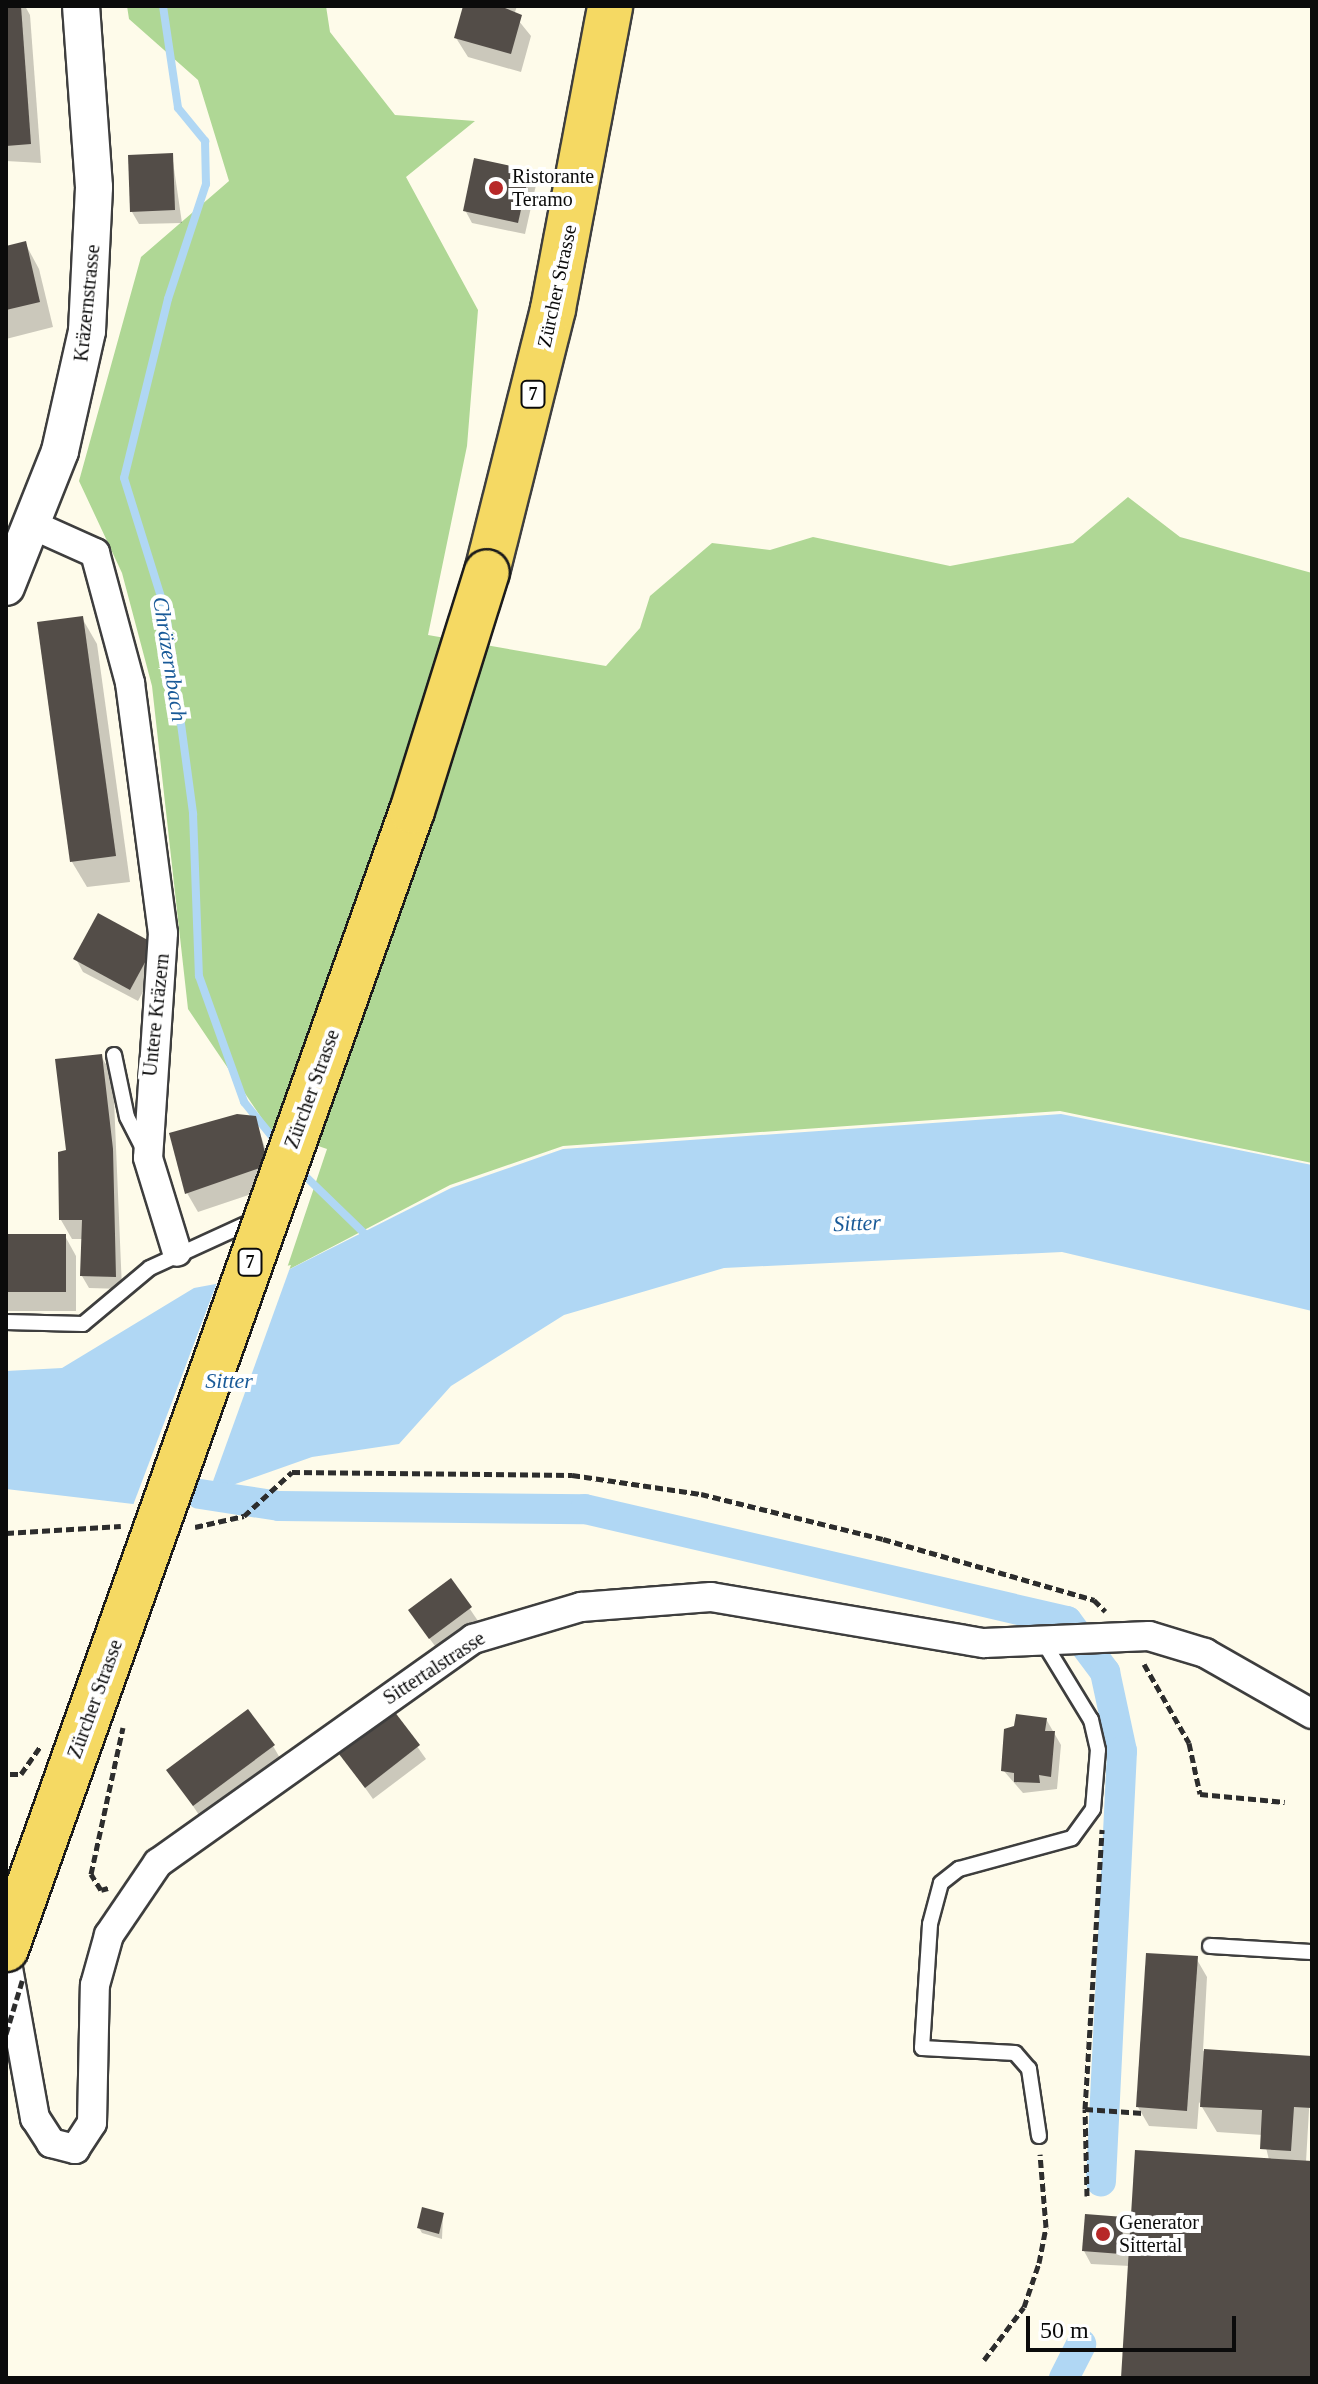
<!DOCTYPE html>
<html>
<head>
<meta charset="utf-8">
<style>
  body { margin:0 }
  #map { position:relative; width:1318px; height:2384px; overflow:hidden; background:#fefbea; font-family:"Times New Roman",serif }
  div>[style] { position:absolute }
  [style*='--x'] { left:calc(var(--x)*1px); top:calc(var(--y)*1px); width:calc(var(--w)*1px); rotate:calc(var(--a)*1deg) }
  .forest>* { inset:0; background:#afd795 }
  .water>* { inset:0; background:#b0d7f4 }
  .pier>* { inset:0; background:#fefbea }
  .shadow>* { inset:0; background:#0003 }
  .stream>* { height:8px; margin:-4px; padding:0 4px; transform-origin:4px; border-radius:4px; background:#b0d7f4 }
  .canal>* { height:30px; margin:-15px; padding:0 15px; transform-origin:15px; border-radius:15px; background:#b0d7f4 }
  .building>* { inset:0; background:#534d48 }
  .path>* { height:5px; margin-top:-2.5px; transform-origin:0; background:repeating-linear-gradient(90deg,#2d2d2d 0 8px,transparent 0 12px) }
  .roads { filter:drop-shadow(2px 0 #3e3e3e) drop-shadow(-2px 0 #3e3e3e) drop-shadow(0 2px #3e3e3e) drop-shadow(0 -2px #3e3e3e) }
  .service>* { height:14px; margin:-7px; padding:0 7px; transform-origin:7px; border-radius:7px; background:#fff }
  .minor>* { height:28px; margin:-14px; padding:0 14px; transform-origin:14px; border-radius:14px; background:#fff }
  .tertiary>* { height:36px; margin:-18px; padding:0 18px; transform-origin:18px; border-radius:18px; background:#fff }
  .primary>* { height:44px; margin:-22px; padding:0 22px; transform-origin:22px; border-radius:22px; background:#f5d963 }
  .path-bridge>* { height:5px; margin-top:-2.5px; transform-origin:0; background:repeating-linear-gradient(90deg,#2d2d2d 0 8px,transparent 0 12px) }
  .bridges { filter:drop-shadow(2px 0 #1c1c1c) drop-shadow(-2px 0 #1c1c1c) drop-shadow(0 2px #1c1c1c) drop-shadow(0 -2px #1c1c1c) }
  .primary-bridge>* { height:44px; margin:-22px; padding:0 22px; transform-origin:22px; border-radius:22px; background:#f5d963 }
  .dots>* { width:22px; height:22px; translate:-50% -50%; box-sizing:border-box; border:4px solid #fff; border-radius:50% }
  span { translate:-50% -50%; white-space:nowrap; text-align:center; line-height:1.15; -webkit-text-stroke:8px #fff; paint-order:stroke }
  .shield-label span { padding:2px 6px; background:#fff; border:2px solid; border-radius:6px; -webkit-text-stroke-width:0 }
  .shield-label { font-size:18px; color:#0b0b0b; font-weight:700 }
  .poi-label { font-size:20px; color:#0b0b0b }
  .left { translate:0 -50%; text-align:left }
  .street-label { font-size:20px; color:#0b0b0b }
  .water-label { font-size:22px; color:#195a98; font-style:italic }
  .frame { position:absolute; inset:0; border:8px solid #0b0b0b; pointer-events:none }
  .scale { position:absolute; left:1026px; top:2316px; width:210px; height:36px; box-sizing:border-box; border:4px solid #0b0b0b; border-top:0; padding-left:10px; font-size:24px; line-height:28px; white-space:nowrap; color:#0b0b0b; -webkit-text-stroke:6px #fff; paint-order:stroke }
</style>
</head>
<body>
<div id="map">
  <div class="forest">
    <div style="clip-path:polygon(127px 6px,326px 6px,330px 32px,395px 115px,475px 121px,406px 177px,478px 310px,467px 446px,428px 635px,606px 666px,640px 628px,650px 596px,712px 543px,770px 550px,813px 537px,950px 566px,1073px 543px,1128px 497px,1180px 537px,1312px 573px,1312px 1163px,1060px 1111px,563px 1146px,450px 1185px,286px 1271px,327px 1149px,269px 1129px,188px 1009px,152px 686px,122px 573px,79px 481px,141px 257px,229px 181px,198px 80px,129px 19px)"></div>
  </div>
  <div class="water">
    <div style="clip-path:polygon(1061px 1114px,1312px 1165px,1312px 1311px,1062px 1252px,724px 1268px,564px 1315px,451px 1386px,399px 1444px,312px 1457px,167px 1508px,6px 1489px,6px 1371px,62px 1368px,194px 1288px,286px 1271px,451px 1188px,563px 1149px)"></div>
  </div>
  <div class="pier">
    <div style="clip-path:polygon(291px 1265px,208px 1495px,168px 1512px,132px 1508px,218px 1280px)"></div>
  </div>
  <div class="shadow">
    <div style="clip-path:polygon(6px 6px,25px 6px,30px 15px,41px 163px,6px 161px)"></div>
    <div style="clip-path:polygon(466px 6px,517px 6px,514px 15px,531px 36px,521px 72px,468px 57px,456px 38px)"></div>
    <div style="clip-path:polygon(172px 155px,182px 223px,139px 224px,132px 212px)"></div>
    <div style="clip-path:polygon(529px 172px,536px 185px,525px 234px,472px 223px,465px 210px)"></div>
    <div style="clip-path:polygon(25px 243px,39px 269px,53px 327px,6px 339px,6px 248px)"></div>
    <div style="clip-path:polygon(82px 618px,97px 644px,130px 882px,87px 887px,72px 862px,39px 624px)"></div>
    <div style="clip-path:polygon(161px 958px,138px 1001px,83px 972px,76px 959px)"></div>
    <div style="clip-path:polygon(101px 1056px,113px 1076px,122px 1289px,89px 1288px,82px 1276px,83px 1239px,72px 1239px,61px 1220px,68px 1151px)"></div>
    <div style="clip-path:polygon(255px 1119px,278px 1185px,198px 1212px,187px 1193px)"></div>
    <div style="clip-path:polygon(6px 1236px,65px 1236px,76px 1256px,76px 1311px,6px 1311px)"></div>
    <div style="clip-path:polygon(451px 1581px,478px 1621px,438px 1650px,418px 1623px)"></div>
    <div style="clip-path:polygon(394px 1714px,426px 1759px,373px 1799px,341px 1754px)"></div>
    <div style="clip-path:polygon(1046px 1719px,1061px 1745px,1057px 1789px,1023px 1793px,1003px 1770px,1016px 1727px)"></div>
    <div style="clip-path:polygon(273px 1746px,284px 1765px,205px 1824px,169px 1770px)"></div>
    <div style="clip-path:polygon(1196px 1958px,1207px 1977px,1203px 2051px,1312px 2058px,1306px 2162px,1312px 2163px,1312px 2378px,1123px 2378px,1130px 2266px,1091px 2264px,1084px 2251px,1122px 2219px,1132px 2235px,1269px 2160px,1263px 2135px,1217px 2132px,1199px 2102px,1197px 2129px,1149px 2126px,1138px 2107px)"></div>
    <div style="clip-path:polygon(443px 2215px,442px 2239px,422px 2233px,419px 2228px)"></div>
  </div>
  <div class="stream">
    <div style="--x:163;--y:6;--w:103;--a:81.6"></div>
    <div style="--x:178;--y:108;--w:43;--a:50.7"></div>
    <div style="--x:205;--y:141;--w:43;--a:88.7"></div>
    <div style="--x:206;--y:184;--w:121;--a:108.3"></div>
    <div style="--x:168;--y:299;--w:184;--a:103.8"></div>
    <div style="--x:124;--y:478;--w:141;--a:72.7"></div>
    <div style="--x:166;--y:613;--w:203;--a:82.3"></div>
    <div style="--x:193;--y:814;--w:162;--a:87.9"></div>
    <div style="--x:199;--y:976;--w:134;--a:70.3"></div>
    <div style="--x:244;--y:1102;--w:55;--a:50.9"></div>
    <div style="--x:300;--y:1171;--w:91;--a:44.1"></div>
  </div>
  <div class="canal">
    <div style="--x:200;--y:1494;--w:80;--a:8.6"></div>
    <div style="--x:279;--y:1506;--w:306;--a:0.6"></div>
    <div style="--x:585;--y:1509;--w:495;--a:13.1"></div>
    <div style="--x:1067;--y:1621;--w:64;--a:53.3"></div>
    <div style="--x:1105;--y:1672;--w:81;--a:77.9"></div>
    <div style="--x:1122;--y:1751;--w:431;--a:92.8"></div>
    <div style="--x:1064;--y:2378;--w:38;--a:-63"></div>
  </div>
  <div class="building">
    <div style="clip-path:polygon(6px 6px,21px 6px,31px 144px,6px 146px)"></div>
    <div style="clip-path:polygon(463px 6px,500px 6px,522px 15px,511px 54px,454px 38px)"></div>
    <div style="clip-path:polygon(173px 153px,175px 210px,130px 212px,128px 155px)"></div>
    <div style="clip-path:polygon(474px 158px,530px 170px,518px 223px,463px 211px)"></div>
    <div style="clip-path:polygon(26px 241px,40px 302px,6px 310px,6px 246px)"></div>
    <div style="clip-path:polygon(83px 616px,116px 856px,70px 862px,37px 622px)"></div>
    <div style="clip-path:polygon(98px 913px,155px 944px,130px 990px,73px 959px)"></div>
    <div style="clip-path:polygon(102px 1054px,113px 1149px,116px 1277px,80px 1276px,82px 1220px,59px 1220px,58px 1152px,66px 1150px,55px 1059px)"></div>
    <div style="clip-path:polygon(237px 1114px,256px 1116px,268px 1165px,185px 1194px,169px 1133px)"></div>
    <div style="clip-path:polygon(6px 1234px,66px 1234px,66px 1292px,6px 1292px)"></div>
    <div style="clip-path:polygon(451px 1578px,472px 1607px,429px 1639px,408px 1610px)"></div>
    <div style="clip-path:polygon(248px 1709px,275px 1745px,193px 1806px,166px 1770px)"></div>
    <div style="clip-path:polygon(394px 1711px,420px 1745px,365px 1788px,339px 1754px)"></div>
    <div style="clip-path:polygon(1016px 1714px,1047px 1718px,1045px 1731px,1055px 1731px,1051px 1777px,1039px 1775px,1040px 1783px,1014px 1782px,1014px 1773px,1001px 1771px,1004px 1729px,1014px 1726px)"></div>
    <div style="clip-path:polygon(1146px 1953px,1198px 1956px,1187px 2111px,1136px 2107px)"></div>
    <div style="clip-path:polygon(1204px 2049px,1312px 2056px,1312px 2108px,1294px 2107px,1291px 2151px,1260px 2149px,1262px 2110px,1200px 2107px)"></div>
    <div style="clip-path:polygon(1135px 2150px,1312px 2161px,1312px 2378px,1121px 2378px)"></div>
    <div style="clip-path:polygon(422px 2207px,444px 2213px,439px 2234px,417px 2228px)"></div>
    <div style="clip-path:polygon(1085px 2214px,1124px 2217px,1121px 2254px,1082px 2251px)"></div>
  </div>
  <div class="path">
    <div style="--x:195;--y:1527;--w:50;--a:-12.7"></div>
    <div style="--x:244;--y:1516;--w:65;--a:-42.5"></div>
    <div style="--x:292;--y:1472;--w:280;--a:0.6"></div>
    <div style="--x:572;--y:1475;--w:130;--a:8.4"></div>
    <div style="--x:701;--y:1494;--w:187;--a:13.9"></div>
    <div style="--x:883;--y:1539;--w:220;--a:16.1"></div>
    <div style="--x:1094;--y:1600;--w:16;--a:45"></div>
    <div style="--x:6;--y:1533;--w:115;--a:-3.5"></div>
    <div style="--x:1144;--y:1664;--w:91;--a:60.3"></div>
    <div style="--x:1189;--y:1743;--w:52;--a:77.8"></div>
    <div style="--x:1200;--y:1794;--w:85;--a:5.4"></div>
    <div style="--x:10;--y:1774;--w:11;--a:0"></div>
    <div style="--x:21;--y:1774;--w:35;--a:-55"></div>
    <div style="--x:108;--y:1888;--w:7;--a:164"></div>
    <div style="--x:101;--y:1890;--w:19;--a:-122"></div>
    <div style="--x:91;--y:1874;--w:150;--a:-77.7"></div>
    <div style="--x:1085;--y:2109;--w:58;--a:3.9"></div>
    <div style="--x:1087;--y:2196;--w:87;--a:-91.3"></div>
    <div style="--x:1085;--y:2109;--w:280;--a:-86.5"></div>
    <div style="--x:984;--y:2360;--w:66;--a:-53"></div>
    <div style="--x:1024;--y:2307;--w:46;--a:-71.2"></div>
    <div style="--x:1039;--y:2263;--w:37;--a:-79"></div>
    <div style="--x:1046;--y:2227;--w:73;--a:-94.7"></div>
  </div>
  <div class="roads">
    <div class="service">
      <div style="--x:114;--y:1055;--w:63;--a:78.2"></div>
      <div style="--x:127;--y:1117;--w:36;--a:63"></div>
      <div style="--x:6;--y:1322;--w:77;--a:1.5"></div>
      <div style="--x:83;--y:1324;--w:87;--a:-39.9"></div>
      <div style="--x:150;--y:1268;--w:118;--a:-24.6"></div>
      <div style="--x:1210;--y:1946;--w:102;--a:3.4"></div>
      <div style="--x:1039;--y:2136;--w:68;--a:-98.5"></div>
      <div style="--x:1029;--y:2069;--w:21;--a:-131"></div>
      <div style="--x:1015;--y:2053;--w:93;--a:-176.9"></div>
      <div style="--x:922;--y:2048;--w:124;--a:-86.3"></div>
      <div style="--x:930;--y:1924;--w:42;--a:-75"></div>
      <div style="--x:941;--y:1883;--w:23;--a:-38"></div>
      <div style="--x:959;--y:1869;--w:117;--a:-15.3"></div>
      <div style="--x:1072;--y:1838;--w:36;--a:-54"></div>
      <div style="--x:1093;--y:1809;--w:59;--a:-85.2"></div>
      <div style="--x:1098;--y:1750;--w:31;--a:-103"></div>
      <div style="--x:1091;--y:1720;--w:90;--a:-121.4"></div>
    </div>
    <div class="minor">
      <div style="--x:35;--y:526;--w:66;--a:24.2"></div>
      <div style="--x:95;--y:553;--w:135;--a:74.9"></div>
      <div style="--x:130;--y:683;--w:252;--a:82.5"></div>
      <div style="--x:163;--y:933;--w:225;--a:93.8"></div>
      <div style="--x:148;--y:1158;--w:98;--a:72.9"></div>
      <div style="--x:6;--y:1957;--w:164;--a:79.8"></div>
      <div style="--x:35;--y:2118;--w:30;--a:57"></div>
      <div style="--x:51;--y:2143;--w:25;--a:14"></div>
      <div style="--x:75;--y:2149;--w:31;--a:-57"></div>
      <div style="--x:92;--y:2123;--w:138;--a:-88.8"></div>
      <div style="--x:95;--y:1985;--w:52;--a:-74.4"></div>
      <div style="--x:109;--y:1935;--w:87;--a:-55.8"></div>
      <div style="--x:158;--y:1863;--w:387;--a:-35.4"></div>
      <div style="--x:473;--y:1639;--w:113;--a:-16.5"></div>
      <div style="--x:581;--y:1607;--w:130;--a:-4.4"></div>
      <div style="--x:711;--y:1597;--w:277;--a:9.6"></div>
      <div style="--x:984;--y:1643;--w:165;--a:-2.4"></div>
      <div style="--x:1149;--y:1636;--w:59;--a:16.9"></div>
      <div style="--x:1205;--y:1653;--w:123;--a:29.7"></div>
    </div>
    <div class="tertiary">
      <div style="--x:6;--y:587;--w:146;--a:-68.3"></div>
      <div style="--x:60;--y:451;--w:123;--a:-77.3"></div>
      <div style="--x:87;--y:331;--w:144;--a:-87.2"></div>
      <div style="--x:94;--y:187;--w:181;--a:-94.1"></div>
    </div>
    <div class="primary">
      <div style="--x:487;--y:572;--w:271;--a:-75.9"></div>
      <div style="--x:553;--y:309;--w:308;--a:-79.3"></div>
    </div>
  </div>
  <div class="path-bridge">
    <div style="--x:6;--y:2034;--w:59;--a:-73.1"></div>
  </div>
  <div class="bridges">
    <div class="primary-bridge">
      <div style="--x:6;--y:1949;--w:1208;--a:-70.37"></div>
      <div style="--x:412;--y:811;--w:250;--a:-72.6"></div>
    </div>
  </div>
  <div class="dots">
    <div style="left:496px;top:188px;background:#b72828"></div>
    <div style="left:1103px;top:2234px;background:#b72828"></div>
  </div>
  <div class="shield-label">
    <span style="left:533px;top:394px">7</span>
    <span style="left:250px;top:1262px">7</span>
  </div>
  <div class="poi-label">
    <span class="left" style="left:512px;top:188px">Ristorante<br>Teramo</span>
    <span class="left" style="left:1119px;top:2234px">Generator<br>Sittertal</span>
  </div>
  <div class="street-label">
    <span style="left:557px;top:286px;rotate:-78deg">Zürcher Strasse</span>
    <span style="left:87px;top:303px;rotate:-84deg">Kräzernstrasse</span>
    <span style="left:156px;top:1015px;rotate:-84deg">Untere Kräzern</span>
    <span style="left:312px;top:1089px;rotate:-70deg">Zürcher Strasse</span>
    <span style="left:434px;top:1668px;rotate:-33deg">Sittertalstrasse</span>
    <span style="left:95px;top:1699px;rotate:-70deg">Zürcher Strasse</span>
  </div>
  <div class="water-label">
    <span style="left:170px;top:659px;rotate:81deg">Chräzernbach</span>
    <span style="left:857px;top:1223px;rotate:-2deg">Sitter</span>
    <span style="left:229px;top:1381px">Sitter</span>
  </div>
  <div class="frame"></div>
  <div class="scale">50 m</div>
</div>
</body>
</html>
